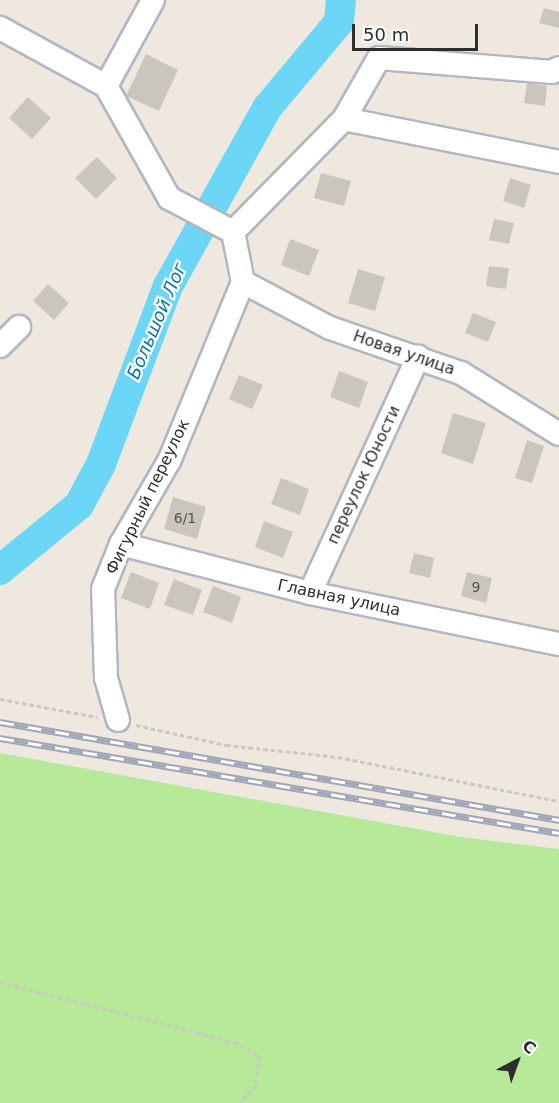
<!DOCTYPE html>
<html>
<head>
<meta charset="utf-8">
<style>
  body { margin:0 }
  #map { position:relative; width:559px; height:1103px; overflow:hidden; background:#efe8df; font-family:"DejaVu Sans",sans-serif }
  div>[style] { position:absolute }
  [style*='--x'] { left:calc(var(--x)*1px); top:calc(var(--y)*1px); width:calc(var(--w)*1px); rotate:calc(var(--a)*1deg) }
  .green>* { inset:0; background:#b6e998 }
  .river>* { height:30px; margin:-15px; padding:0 15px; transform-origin:15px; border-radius:15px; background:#6cd6f7 }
  .building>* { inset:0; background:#cbc6bd }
  .path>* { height:3px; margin-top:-1.5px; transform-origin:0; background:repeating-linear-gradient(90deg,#c8c8c8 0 4.5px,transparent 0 7.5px) }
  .roads { filter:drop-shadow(2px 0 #b3b6c1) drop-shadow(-2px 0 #b3b6c1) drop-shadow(0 2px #b3b6c1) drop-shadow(0 -2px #b3b6c1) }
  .minor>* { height:22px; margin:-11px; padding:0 11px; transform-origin:11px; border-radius:11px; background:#fff }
  .rail>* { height:7px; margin-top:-3.5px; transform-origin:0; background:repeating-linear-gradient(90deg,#fff 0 14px,#a1a5b9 0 28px); box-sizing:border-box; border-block:2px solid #a1a5b9 }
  span { translate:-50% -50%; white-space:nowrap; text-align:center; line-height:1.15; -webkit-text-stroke:4.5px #fff; paint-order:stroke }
  .number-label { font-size:14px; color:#545351 }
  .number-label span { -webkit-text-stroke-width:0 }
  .street-label { font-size:16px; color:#2d2d2d }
  .water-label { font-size:18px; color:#0475aa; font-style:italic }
  .north { position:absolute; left:487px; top:1031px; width:60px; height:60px; -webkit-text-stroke:4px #fff; paint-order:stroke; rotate:41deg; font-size:16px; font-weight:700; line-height:24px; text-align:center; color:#2d2d2d }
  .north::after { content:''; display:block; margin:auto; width:21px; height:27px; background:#2d2d2d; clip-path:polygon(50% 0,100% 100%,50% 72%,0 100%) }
  .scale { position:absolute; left:352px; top:24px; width:126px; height:27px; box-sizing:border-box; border:3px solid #2d2d2d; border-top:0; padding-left:8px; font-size:18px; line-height:21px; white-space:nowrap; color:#2d2d2d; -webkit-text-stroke:4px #fff; paint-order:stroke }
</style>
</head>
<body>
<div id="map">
  <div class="green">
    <div style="clip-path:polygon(0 753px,461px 837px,559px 849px,559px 1103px,0 1103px)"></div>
  </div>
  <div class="river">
    <div style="--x:0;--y:570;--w:102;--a:-39.4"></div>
    <div style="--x:79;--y:505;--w:47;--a:-61.8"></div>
    <div style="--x:101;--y:464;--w:190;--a:-69.4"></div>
    <div style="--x:168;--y:286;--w:204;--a:-60.9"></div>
    <div style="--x:267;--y:108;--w:112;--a:-50.1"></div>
    <div style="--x:339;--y:22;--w:22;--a:-85"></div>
  </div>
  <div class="building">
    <div style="clip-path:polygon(544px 8px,559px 12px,559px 28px,539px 23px)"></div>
    <div style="clip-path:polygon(146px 54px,178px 70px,159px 111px,126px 96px)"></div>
    <div style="clip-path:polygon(527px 83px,547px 86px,545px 106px,524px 103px)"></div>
    <div style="clip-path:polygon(28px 97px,51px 118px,32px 139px,9px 118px)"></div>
    <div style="clip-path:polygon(97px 157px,117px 178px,96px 199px,75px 178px)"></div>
    <div style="clip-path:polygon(321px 173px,351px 181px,344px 206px,314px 198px)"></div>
    <div style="clip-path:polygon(510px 178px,531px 185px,524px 208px,503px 201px)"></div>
    <div style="clip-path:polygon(494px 219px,514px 223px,509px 244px,489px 240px)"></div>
    <div style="clip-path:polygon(290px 239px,319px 250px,309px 276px,281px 265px)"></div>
    <div style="clip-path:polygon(489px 266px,509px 268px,506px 289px,486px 286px)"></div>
    <div style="clip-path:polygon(358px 269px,385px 277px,375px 311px,348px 303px)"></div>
    <div style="clip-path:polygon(48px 284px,69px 303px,54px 320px,33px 301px)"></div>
    <div style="clip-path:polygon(473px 313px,496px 322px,488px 342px,465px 333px)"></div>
    <div style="clip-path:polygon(339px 371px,368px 382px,359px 408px,330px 397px)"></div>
    <div style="clip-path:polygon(239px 375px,263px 385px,252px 409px,229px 399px)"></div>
    <div style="clip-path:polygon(453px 413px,486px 423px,473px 464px,441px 453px)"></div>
    <div style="clip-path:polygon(527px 440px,544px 446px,532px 483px,515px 478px)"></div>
    <div style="clip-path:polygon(281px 478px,309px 489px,300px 515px,271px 504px)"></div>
    <div style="clip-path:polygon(173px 497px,206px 507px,197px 539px,164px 529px)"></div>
    <div style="clip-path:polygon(264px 521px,293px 532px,283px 558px,255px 547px)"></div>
    <div style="clip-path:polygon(414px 553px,434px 558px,430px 578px,409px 573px)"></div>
    <div style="clip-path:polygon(131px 572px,159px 583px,150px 609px,121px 598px)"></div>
    <div style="clip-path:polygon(467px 572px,492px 578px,486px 603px,461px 596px)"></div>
    <div style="clip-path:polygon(174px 579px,202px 590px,193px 615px,164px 605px)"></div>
    <div style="clip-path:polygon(213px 586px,241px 597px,232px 623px,203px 612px)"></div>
  </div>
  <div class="path">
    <div style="--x:0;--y:699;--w:99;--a:10.5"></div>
    <div style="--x:136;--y:725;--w:92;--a:12.5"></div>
    <div style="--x:226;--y:745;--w:113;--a:6.1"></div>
    <div style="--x:338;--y:757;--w:225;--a:11.3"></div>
    <div style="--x:0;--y:982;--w:242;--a:14.4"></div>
    <div style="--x:234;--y:1042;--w:29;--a:29"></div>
    <div style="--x:259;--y:1056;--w:29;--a:96"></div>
    <div style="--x:256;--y:1085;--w:24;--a:132"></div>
  </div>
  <div class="roads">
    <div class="minor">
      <div style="--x:0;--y:28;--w:121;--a:28.7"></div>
      <div style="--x:106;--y:86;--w:129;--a:60.6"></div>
      <div style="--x:169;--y:198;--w:72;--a:28"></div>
      <div style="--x:233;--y:232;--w:51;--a:78.7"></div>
      <div style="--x:106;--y:86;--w:98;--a:-61.3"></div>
      <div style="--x:344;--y:119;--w:70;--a:-60.2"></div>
      <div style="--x:379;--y:58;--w:174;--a:4.6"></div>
      <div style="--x:552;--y:72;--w:8;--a:-30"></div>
      <div style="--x:233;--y:232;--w:158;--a:-45.5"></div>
      <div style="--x:344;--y:119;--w:219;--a:11.3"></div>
      <div style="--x:243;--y:282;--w:98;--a:27.9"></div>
      <div style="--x:330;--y:328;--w:139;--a:19"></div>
      <div style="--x:461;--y:373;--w:115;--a:31.9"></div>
      <div style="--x:0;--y:346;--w:27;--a:-45"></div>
      <div style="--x:121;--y:544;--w:195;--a:14.5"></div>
      <div style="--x:310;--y:593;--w:254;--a:11.6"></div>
      <div style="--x:310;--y:593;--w:260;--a:-65.4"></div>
      <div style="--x:118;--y:720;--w:44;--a:-105.9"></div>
      <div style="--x:106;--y:678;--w:89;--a:-91.9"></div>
      <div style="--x:103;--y:589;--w:48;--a:-68.2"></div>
      <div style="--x:121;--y:544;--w:98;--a:-60"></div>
      <div style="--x:170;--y:459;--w:191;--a:-67.6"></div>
    </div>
  </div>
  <div class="rail">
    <div style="--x:0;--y:722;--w:568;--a:9.94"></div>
    <div style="--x:0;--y:738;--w:567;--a:9.65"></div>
  </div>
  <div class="number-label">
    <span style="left:185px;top:518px">6/1</span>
    <span style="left:476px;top:587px">9</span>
  </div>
  <div class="street-label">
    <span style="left:404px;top:353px;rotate:19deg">Новая улица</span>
    <span style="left:364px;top:475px;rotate:-65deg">переулок Юности</span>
    <span style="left:148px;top:497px;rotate:-64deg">Фигурный переулок</span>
    <span style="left:339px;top:598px;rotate:12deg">Главная улица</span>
  </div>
  <div class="water-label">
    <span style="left:157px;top:321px;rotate:-67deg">Большой Лог</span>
  </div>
  <div class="north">С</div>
  <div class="scale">50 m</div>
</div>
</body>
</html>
